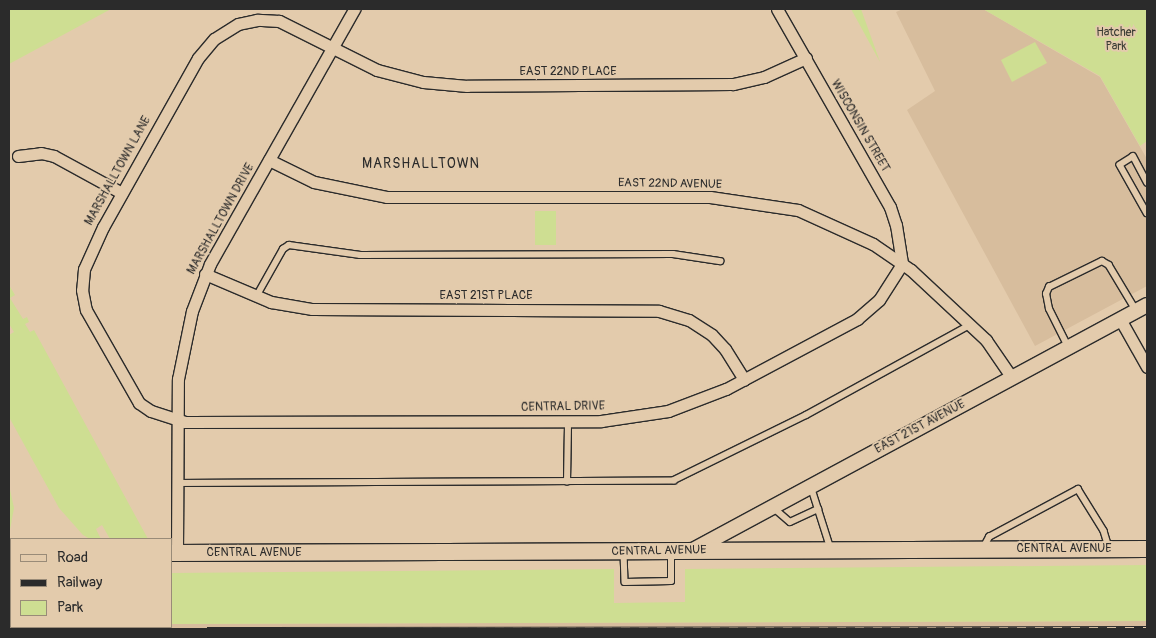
<!DOCTYPE html>
<html>
<head>
<meta charset="utf-8">
<style>
  body { margin:0 }
  #map { position:relative; width:1156px; height:638px; overflow:hidden; background:#e3cbac; font-family:Pangolin,sans-serif }
  div>[style] { position:absolute }
  [style*='--x'] { left:calc(var(--x)*1px); top:calc(var(--y)*1px); width:calc(var(--w)*1px); rotate:calc(var(--a)*1deg) }
  .built>* { inset:0; background:#d7bd9d }
  .green>* { inset:0; background:#cede92 }
  .roads { filter:drop-shadow(1px 0 #2b2b2b) drop-shadow(-1px 0 #2b2b2b) drop-shadow(0 1px #2b2b2b) drop-shadow(0 -1px #2b2b2b) }
  .service>* { height:5.5px; margin:-2.75px; padding:0 2.75px; transform-origin:2.75px; border-radius:2.75px; background:#e3cbac }
  .minor>* { height:11px; margin:-5.5px; padding:0 5.5px; transform-origin:5.5px; border-radius:5.5px; background:#e3cbac }
  .tertiary>* { height:14px; margin:-7px; padding:0 7px; transform-origin:7px; border-radius:7px; background:#e3cbac }
  .secondary>* { height:16px; margin:-8px; padding:0 8px; transform-origin:8px; border-radius:8px; background:#e3cbac }
  .rail>* { height:5px; margin-top:-2.5px; transform-origin:0; background:repeating-linear-gradient(90deg,#e3cbac 0 9px,#2b2b2b 0 18px); box-sizing:border-box; border-block:1px solid #2b2b2b }
  span { translate:-50% -50%; white-space:nowrap; text-align:center; line-height:1.15; -webkit-text-stroke:4px #e3cbac; paint-order:stroke }
  .park-label { font-size:12px; color:#3b3d35 }
  .street-label { font-size:12px; color:#2b2b2b }
  .neighbourhood-label { font-size:14px; color:#2b2b2b; letter-spacing:1px }
  .frame { position:absolute; inset:0; border:10px solid #2b2b2b; pointer-events:none }
  .legend { position:absolute; left:10px; top:538px; width:162px; height:90px; box-sizing:border-box; background:#e3cbac; border:1px solid #998b78; margin:0; padding:6px 9px; list-style:none; font-size:15px; color:#2b2b2b }
  .legend li { display:flex; align-items:center; gap:10px; height:25px }
  .legend b { width:25px; border:1px solid #998b78 }
</style>
</head>
<body>
<div id="map">
  <div class="built">
    <div style="clip-path:polygon(903px 9px,983px 9px,1100px 77px,1147px 159px,1147px 286px,1035px 346px,907px 110px,935px 91px,896px 12px)"></div>
    <div style="clip-path:polygon(1147px 621px,1147px 629px,9px 629px,9px 623px,11px 627px,171px 627px,171px 624px)"></div>
  </div>
  <div class="green">
    <div style="clip-path:polygon(9px 9px,111px 9px,9px 64px)"></div>
    <div style="clip-path:polygon(851px 9px,861px 9px,880px 62px)"></div>
    <div style="clip-path:polygon(983px 9px,1147px 9px,1147px 141px,1140px 146px,1100px 76px)"></div>
    <div style="clip-path:polygon(1035px 42px,1047px 63px,1012px 82px,1001px 60px)"></div>
    <div style="clip-path:polygon(535px 211px,556px 211px,556px 245px,535px 245px)"></div>
    <div style="clip-path:polygon(9px 285px,15px 295px,10px 298px,23px 319px,27px 317px,29px 322px,25px 324px,30px 332px,34px 330px,148px 539px,110px 539px,102px 525px,96px 529px,101px 539px,90px 539px,83px 535px,59px 508px,9px 417px,9px 335px,14px 332px,9px 324px)"></div>
    <div style="clip-path:polygon(9px 485px,14px 508px,9px 535px)"></div>
    <div style="clip-path:polygon(1147px 565px,1147px 621px,171px 624px,171px 573px,614px 569px,614px 603px,685px 602px,685px 569px)"></div>
  </div>
  <div class="roads">
    <div class="service">
      <div style="--x:1147;--y:183;--w:30;--a:-118"></div>
      <div style="--x:1133;--y:157;--w:15;--a:148"></div>
      <div style="--x:1120;--y:165;--w:55;--a:60.6"></div>
      <div style="--x:256;--y:297;--w:55;--a:-60.6"></div>
      <div style="--x:283;--y:249;--w:7;--a:-34"></div>
      <div style="--x:289;--y:245;--w:72;--a:8"></div>
      <div style="--x:360;--y:255;--w:313;--a:-0.2"></div>
      <div style="--x:673;--y:254;--w:48;--a:8.5"></div>
      <div style="--x:1068;--y:347;--w:42;--a:-116.6"></div>
      <div style="--x:1049;--y:309;--w:15;--a:-101"></div>
      <div style="--x:1046;--y:294;--w:8;--a:-67"></div>
      <div style="--x:1049;--y:287;--w:59;--a:-26.1"></div>
      <div style="--x:1102;--y:261;--w:8;--a:30"></div>
      <div style="--x:1109;--y:265;--w:52;--a:59"></div>
      <div style="--x:567;--y:482;--w:60;--a:-89"></div>
      <div style="--x:178;--y:483;--w:496;--a:-0.3"></div>
      <div style="--x:674;--y:480;--w:147;--a:-26.2"></div>
      <div style="--x:806;--y:415;--w:187;--a:-28.8"></div>
      <div style="--x:811;--y:486;--w:66;--a:72.4"></div>
      <div style="--x:774;--y:508;--w:21;--a:41"></div>
      <div style="--x:790;--y:522;--w:31;--a:-25"></div>
      <div style="--x:983;--y:548;--w:13;--a:-61"></div>
      <div style="--x:989;--y:537;--w:101;--a:-28.3"></div>
      <div style="--x:1078;--y:489;--w:49;--a:58.2"></div>
      <div style="--x:1104;--y:531;--w:17;--a:73"></div>
      <div style="--x:624;--y:553;--w:29;--a:88"></div>
      <div style="--x:625;--y:582;--w:46;--a:-1.2"></div>
      <div style="--x:671;--y:581;--w:29;--a:-90"></div>
    </div>
    <div class="minor">
      <div style="--x:777;--y:9;--w:228;--a:60.3"></div>
      <div style="--x:890;--y:207;--w:19;--a:72"></div>
      <div style="--x:896;--y:225;--w:39;--a:81"></div>
      <div style="--x:806;--y:58;--w:46;--a:155.7"></div>
      <div style="--x:764;--y:77;--w:32;--a:167"></div>
      <div style="--x:733;--y:84;--w:266;--a:179.6"></div>
      <div style="--x:467;--y:86;--w:44;--a:-174.8"></div>
      <div style="--x:423;--y:82;--w:48;--a:-165.4"></div>
      <div style="--x:377;--y:70;--w:110;--a:-153.4"></div>
      <div style="--x:279;--y:21;--w:22;--a:-177"></div>
      <div style="--x:257;--y:20;--w:19;--a:168"></div>
      <div style="--x:238;--y:24;--w:28;--a:148"></div>
      <div style="--x:214;--y:39;--w:25;--a:130"></div>
      <div style="--x:198;--y:58;--w:194;--a:119.3"></div>
      <div style="--x:103;--y:227;--w:46;--a:114.3"></div>
      <div style="--x:84;--y:269;--w:21;--a:95"></div>
      <div style="--x:82;--y:290;--w:20;--a:79"></div>
      <div style="--x:86;--y:310;--w:107;--a:60.3"></div>
      <div style="--x:139;--y:403;--w:14;--a:34"></div>
      <div style="--x:151;--y:411;--w:35;--a:18"></div>
      <div style="--x:184;--y:422;--w:417;--a:-0.1"></div>
      <div style="--x:601;--y:421;--w:68;--a:-8.5"></div>
      <div style="--x:668;--y:411;--w:62;--a:-20.8"></div>
      <div style="--x:726;--y:389;--w:149;--a:-28.1"></div>
      <div style="--x:857;--y:319;--w:29;--a:-41"></div>
      <div style="--x:879;--y:300;--w:43;--a:-57.4"></div>
      <div style="--x:18;--y:156;--w:23;--a:-7"></div>
      <div style="--x:41;--y:153;--w:13;--a:13"></div>
      <div style="--x:54;--y:156;--w:77;--a:28.6"></div>
      <div style="--x:269;--y:160;--w:50;--a:26.1"></div>
      <div style="--x:314;--y:182;--w:75;--a:11.6"></div>
      <div style="--x:387;--y:197;--w:323;--a:0"></div>
      <div style="--x:710;--y:197;--w:89;--a:8.4"></div>
      <div style="--x:798;--y:210;--w:82;--a:24.4"></div>
      <div style="--x:873;--y:244;--w:46;--a:34.4"></div>
      <div style="--x:911;--y:270;--w:103;--a:43"></div>
      <div style="--x:986;--y:340;--w:46;--a:55.6"></div>
      <div style="--x:205;--y:274;--w:72;--a:23"></div>
      <div style="--x:271;--y:302;--w:42;--a:9.7"></div>
      <div style="--x:312;--y:309;--w:347;--a:0.3"></div>
      <div style="--x:659;--y:311;--w:31;--a:17"></div>
      <div style="--x:689;--y:320;--w:27;--a:33"></div>
      <div style="--x:712;--y:335;--w:19;--a:47"></div>
      <div style="--x:725;--y:349;--w:36;--a:58"></div>
      <div style="--x:1120;--y:319;--w:55;--a:60.6"></div>
      <div style="--x:177;--y:553;--w:174;--a:-89.7"></div>
      <div style="--x:178;--y:379;--w:69;--a:-78.4"></div>
      <div style="--x:192;--y:311;--w:50;--a:-69"></div>
      <div style="--x:210;--y:264;--w:293;--a:-60.5"></div>
    </div>
    <div class="tertiary">
      <div style="--x:693;--y:550;--w:516;--a:-28.35"></div>
    </div>
    <div class="secondary">
      <div style="--x:171;--y:553;--w:976;--a:-0.23"></div>
      <div style="--x:9;--y:554;--w:2;--a:0"></div>
    </div>
  </div>
  <div class="rail">
    <div style="--x:207;--y:629;--w:940;--a:-0.06"></div>
  </div>
  <div class="park-label">
    <span style="left:1116px;top:40px">Hatcher<br>Park</span>
  </div>
  <div class="street-label">
    <span style="left:568px;top:72px">EAST 22ND PLACE</span>
    <span style="left:860px;top:126px;rotate:60deg">WISCONSIN STREET</span>
    <span style="left:118px;top:171px;rotate:-61deg">MARSHALLTOWN LANE</span>
    <span style="left:670px;top:184px;rotate:1deg">EAST 22ND AVENUE</span>
    <span style="left:221px;top:219px;rotate:-61deg">MARSHALLTOWN DRIVE</span>
    <span style="left:486px;top:296px">EAST 21ST PLACE</span>
    <span style="left:563px;top:407px;rotate:-1deg">CENTRAL DRIVE</span>
    <span style="left:920px;top:427px;rotate:-28deg">EAST 21ST AVENUE</span>
    <span style="left:1064px;top:549px">CENTRAL AVENUE</span>
    <span style="left:659px;top:551px;rotate:-1deg">CENTRAL AVENUE</span>
    <span style="left:254px;top:553px">CENTRAL AVENUE</span>
  </div>
  <div class="neighbourhood-label">
    <span style="left:421px;top:164px">MARSHALLTOWN</span>
  </div>
  <div class="frame"></div>
  <ul class="legend">
  <li><b style="height:6px;background:#e3cbac"></b>Road</li>
  <li><b style="height:6px;background:#2b2b2b"></b>Railway</li>
  <li><b style="height:14px;background:#cede92"></b>Park</li>
  </ul>
</div>
</body>
</html>
